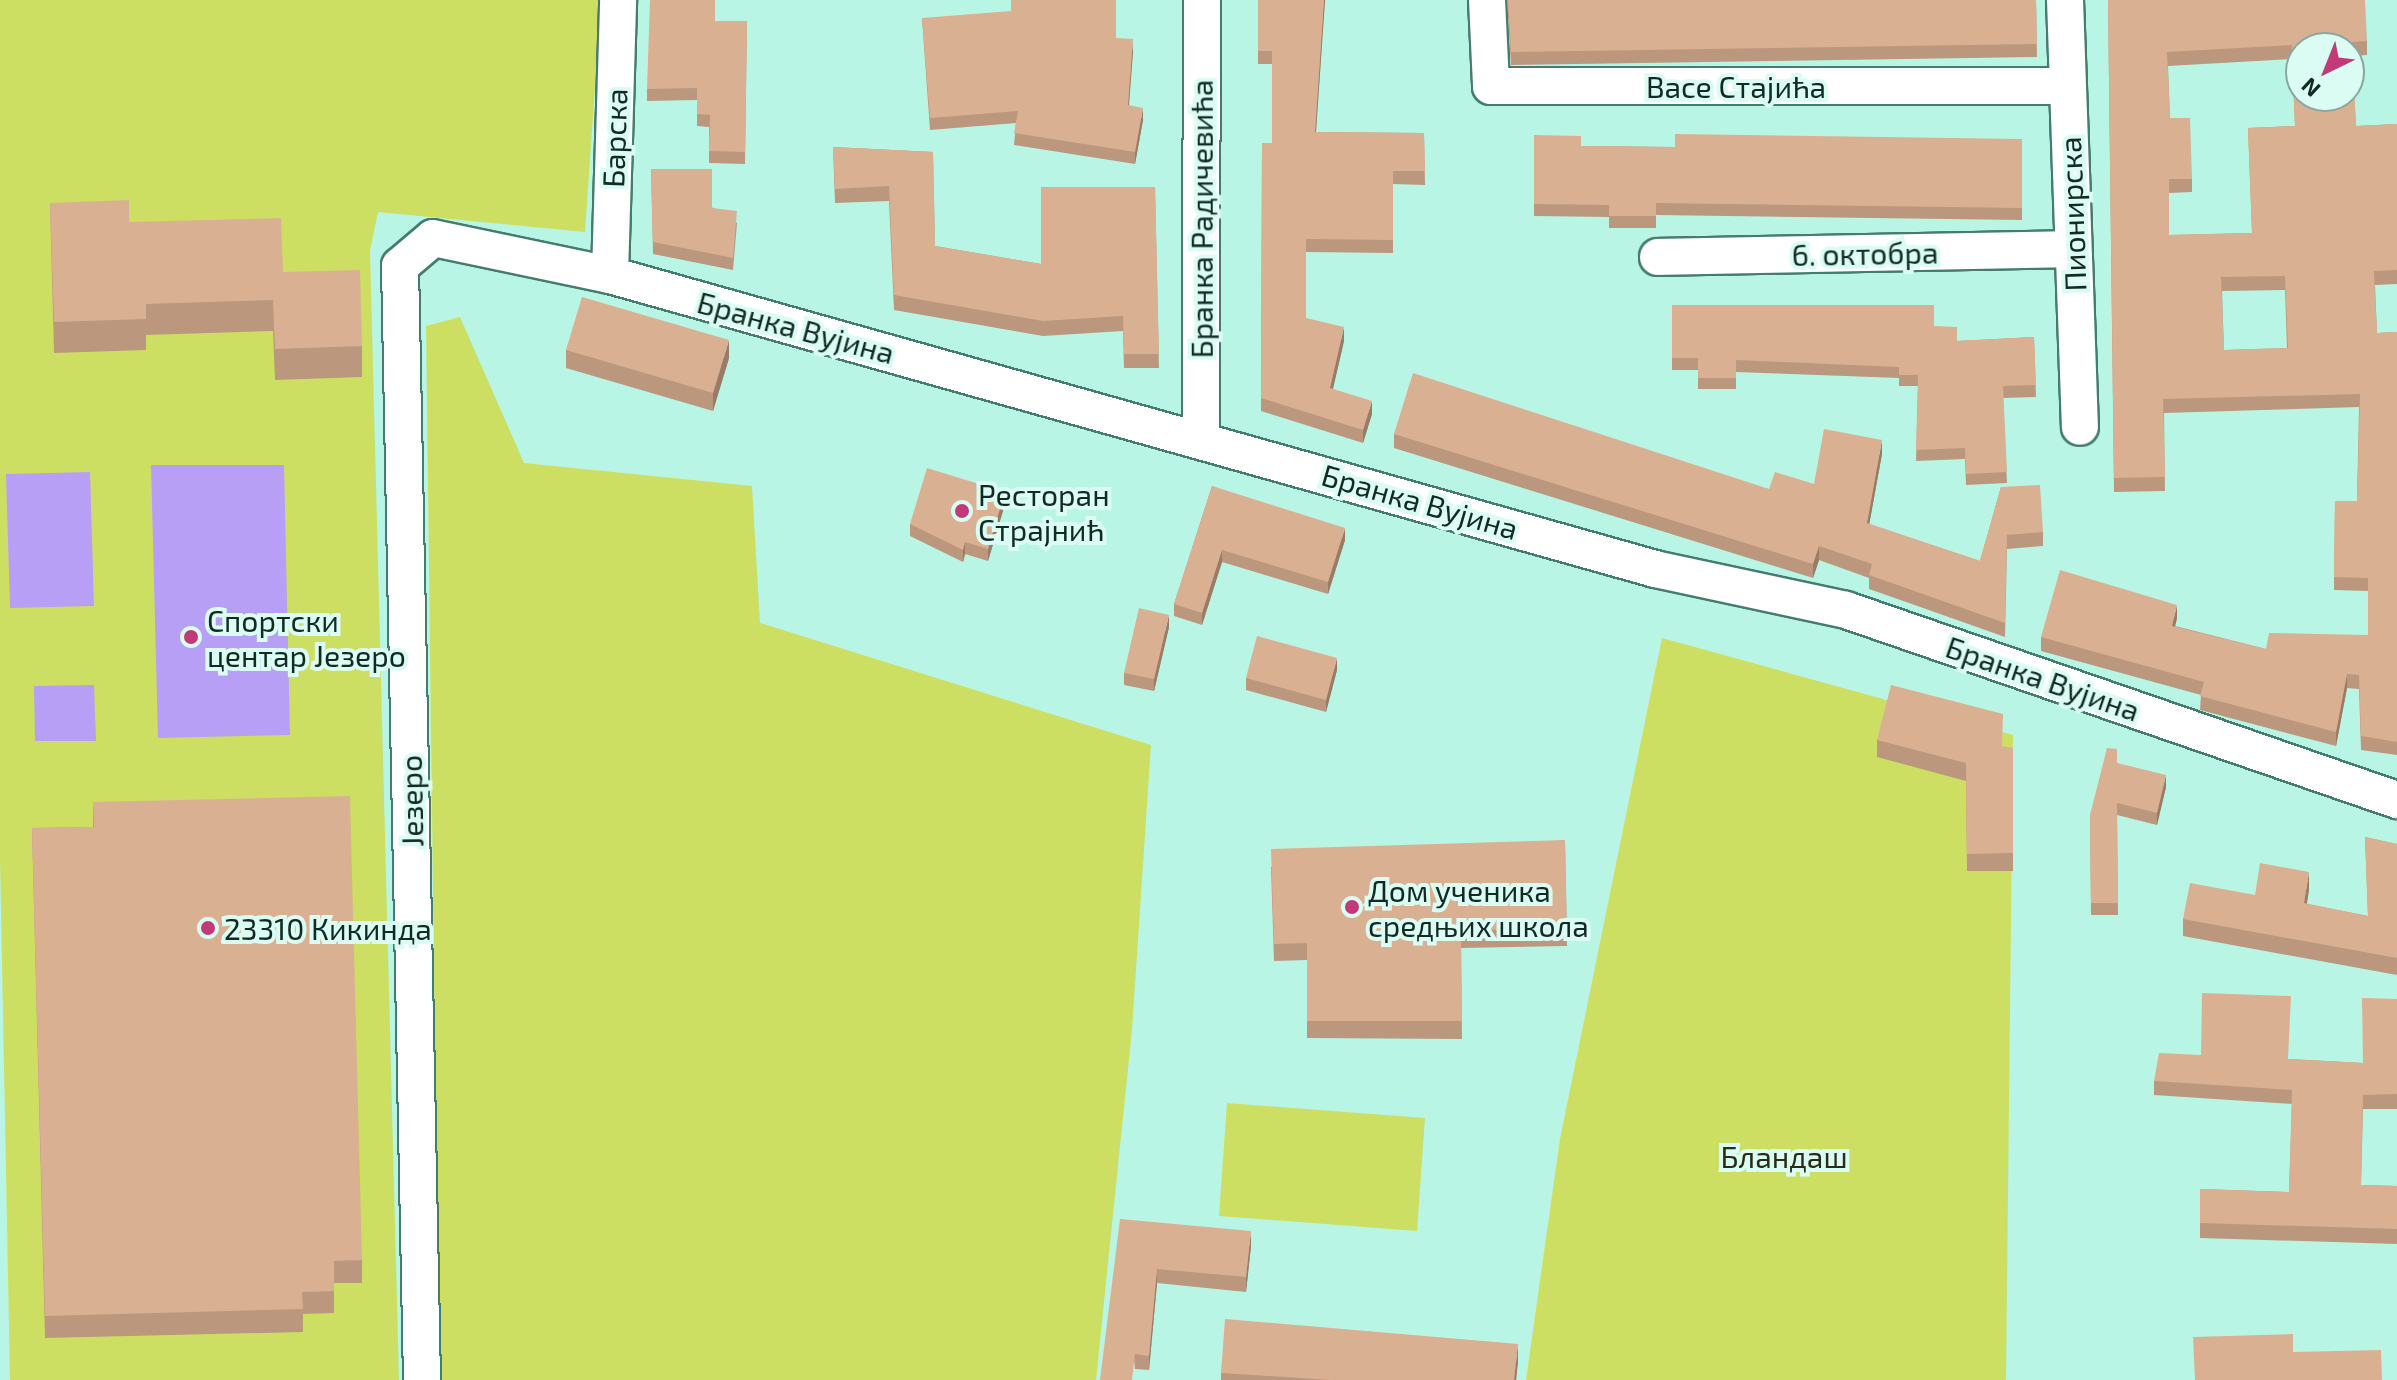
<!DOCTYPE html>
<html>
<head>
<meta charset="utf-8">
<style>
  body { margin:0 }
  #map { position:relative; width:2397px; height:1380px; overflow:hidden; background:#b9f5e5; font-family:"Exo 2",sans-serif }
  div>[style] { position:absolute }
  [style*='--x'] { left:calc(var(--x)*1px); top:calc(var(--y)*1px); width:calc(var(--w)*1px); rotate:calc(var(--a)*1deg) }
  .green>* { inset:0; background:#cddf63 }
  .water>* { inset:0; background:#b79ff5 }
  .roads { filter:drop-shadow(2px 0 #447c6f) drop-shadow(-2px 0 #447c6f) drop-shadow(0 2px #447c6f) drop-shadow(0 -2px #447c6f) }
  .street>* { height:36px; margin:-18px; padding:0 18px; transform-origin:18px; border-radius:18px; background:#fff }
  .wall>* { inset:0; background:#bb977e }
  .shaded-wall>* { inset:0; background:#997b66 }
  .building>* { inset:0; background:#dab092 }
  .dots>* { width:22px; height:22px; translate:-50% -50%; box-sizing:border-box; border:4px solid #dafcf3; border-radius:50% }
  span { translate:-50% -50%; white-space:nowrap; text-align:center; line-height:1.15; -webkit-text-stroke:8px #dafcf3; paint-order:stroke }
  .street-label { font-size:30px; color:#122924 }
  .poi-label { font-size:30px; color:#122924 }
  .left { translate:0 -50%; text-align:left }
  .park-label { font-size:30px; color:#292c16 }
  .north { position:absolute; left:2285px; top:32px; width:80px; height:80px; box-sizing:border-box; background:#dafcf3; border:2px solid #8aa8a0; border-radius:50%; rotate:223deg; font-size:22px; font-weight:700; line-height:32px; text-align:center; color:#122924 }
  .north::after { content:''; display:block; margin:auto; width:28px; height:36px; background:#c23a78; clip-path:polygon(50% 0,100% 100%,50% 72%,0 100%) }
</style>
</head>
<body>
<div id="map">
  <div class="green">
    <div style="clip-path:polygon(0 0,601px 0,585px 232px,378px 212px,370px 251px,399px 1380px,10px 1380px,0 859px)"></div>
    <div style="clip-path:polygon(460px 317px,524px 463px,752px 486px,760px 623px,1151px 745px,1132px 1030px,1096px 1380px,439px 1380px,426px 326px)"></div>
    <div style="clip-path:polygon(1662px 638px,2013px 735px,2006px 1380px,1526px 1380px,1560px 1139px)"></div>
    <div style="clip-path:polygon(1227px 1103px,1425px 1118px,1417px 1231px,1219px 1216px)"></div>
  </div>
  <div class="water">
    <div style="clip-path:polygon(151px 465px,284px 465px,290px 735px,158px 738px)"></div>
    <div style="clip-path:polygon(90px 472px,94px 606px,10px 608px,6px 474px)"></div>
    <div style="clip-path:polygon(94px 685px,96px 741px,35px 741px,34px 686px)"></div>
  </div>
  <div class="roads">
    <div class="street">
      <div style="--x:1487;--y:0;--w:86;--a:87.3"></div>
      <div style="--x:1491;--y:86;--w:576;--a:0"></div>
      <div style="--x:2065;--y:0;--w:427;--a:88"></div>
      <div style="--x:1658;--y:257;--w:415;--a:-1.1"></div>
      <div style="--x:610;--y:275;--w:275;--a:-88.3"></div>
      <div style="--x:1201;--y:438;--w:438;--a:-89.9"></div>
      <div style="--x:422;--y:1380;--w:1114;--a:-91.13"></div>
      <div style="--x:400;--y:266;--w:43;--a:-40.3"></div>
      <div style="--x:433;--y:238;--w:181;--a:11.8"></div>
      <div style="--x:610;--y:275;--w:1086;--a:15.71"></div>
      <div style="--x:1655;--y:569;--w:195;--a:12.1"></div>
      <div style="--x:1846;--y:610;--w:583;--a:19.03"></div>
    </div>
  </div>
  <div class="wall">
    <div style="clip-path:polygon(1258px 0,1325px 0,1316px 132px,1424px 133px,1425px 185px,1393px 184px,1393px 253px,1306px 252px,1306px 318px,1344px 341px,1333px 389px,1372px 414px,1363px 443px,1261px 411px,1262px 143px,1272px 143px,1272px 64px,1258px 64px)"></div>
    <div style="clip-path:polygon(1507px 0,2036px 0,2037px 57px,1511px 65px)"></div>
    <div style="clip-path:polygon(evenodd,2108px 0,2367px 41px,2367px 55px,2352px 56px,2356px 126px,2397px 124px,2397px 284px,2375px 285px,2377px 333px,2397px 332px,2397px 755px,2361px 750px,2359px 689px,2347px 688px,2336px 746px,2200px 710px,2201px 695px,2041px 651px,2041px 637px,2177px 618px,2175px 626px,2266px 649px,2368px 635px,2368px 591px,2334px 590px,2335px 501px,2357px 501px,2359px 407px,2164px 413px,2165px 491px,2114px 492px,2108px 0,2292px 59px,2295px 126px,2248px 128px,2252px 233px,2169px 235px,2169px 193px,2192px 192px,2192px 179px,2170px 118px,2168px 66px,2292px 59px,2108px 0,2285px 290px,2287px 348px,2224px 350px,2222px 291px,2285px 290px)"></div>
    <div style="clip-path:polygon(922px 18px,1116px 38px,1133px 51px,1129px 105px,1143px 120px,1135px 164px,1014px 145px,1016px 123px,930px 130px)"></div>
    <div style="clip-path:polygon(715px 21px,747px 21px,745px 164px,709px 163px,709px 127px,697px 126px,697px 100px,647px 101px,647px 89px)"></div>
    <div style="clip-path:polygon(1534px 135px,1581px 146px,1675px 147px,2022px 139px,2022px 220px,1656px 215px,1656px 228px,1609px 228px,1609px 217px,1534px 216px)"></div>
    <div style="clip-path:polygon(833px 147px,933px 152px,935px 246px,1041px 264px,1155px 187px,1159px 368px,1124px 368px,1123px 331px,1043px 336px,894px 310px,889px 201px,835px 203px)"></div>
    <div style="clip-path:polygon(651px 169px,737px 223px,733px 270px,653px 254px)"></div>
    <div style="clip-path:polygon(50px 203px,129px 222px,283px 272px,362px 346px,362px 377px,275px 380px,273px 331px,146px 335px,146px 350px,54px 353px)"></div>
    <div style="clip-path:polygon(1672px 305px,1934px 326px,1957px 341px,2034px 337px,2036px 397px,2003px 398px,2007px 483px,1966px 485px,1965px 459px,1916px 461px,1918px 386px,1899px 386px,1899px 378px,1736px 372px,1736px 389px,1698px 389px,1698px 370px,1672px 370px)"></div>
    <div style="clip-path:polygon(566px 350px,729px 358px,713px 411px,566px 368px)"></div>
    <div style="clip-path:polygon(1394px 434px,1769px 489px,1814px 484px,1882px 454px,1869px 524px,1980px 561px,2001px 487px,2043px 532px,2043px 546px,2007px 549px,2005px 637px,1869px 589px,1869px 578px,1819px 560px,1813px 578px,1394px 448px)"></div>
    <div style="clip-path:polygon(1212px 486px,1345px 540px,1328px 594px,1222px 562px,1202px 625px,1174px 616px,1174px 604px)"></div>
    <div style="clip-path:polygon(1005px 504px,988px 561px,965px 554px,963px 562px,910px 536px,910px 524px)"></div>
    <div style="clip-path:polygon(1169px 627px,1154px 691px,1124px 685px,1124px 673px)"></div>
    <div style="clip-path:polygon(1337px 670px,1326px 712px,1246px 690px,1246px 678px)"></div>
    <div style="clip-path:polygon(1877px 740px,2013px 748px,2013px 871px,1967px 871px,1966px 781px,1877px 757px)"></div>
    <div style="clip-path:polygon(2117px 763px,2166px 787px,2157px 825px,2117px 815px,2118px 915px,2091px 915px,2090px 815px)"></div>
    <div style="clip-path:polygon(93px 802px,362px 1260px,362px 1283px,334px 1283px,334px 1313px,303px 1314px,303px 1332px,45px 1338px,32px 828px,93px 827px)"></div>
    <div style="clip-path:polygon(2365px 837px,2397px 844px,2397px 975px,2183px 936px,2183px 919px,2255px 895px,2309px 889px,2307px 904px,2368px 916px)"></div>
    <div style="clip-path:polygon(1565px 840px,1567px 946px,1461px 948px,1462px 1039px,1307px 1038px,1307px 960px,1274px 961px,1271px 867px)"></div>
    <div style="clip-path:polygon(2397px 999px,2397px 1109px,2363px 1109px,2361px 1185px,2397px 1186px,2397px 1244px,2200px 1238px,2200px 1189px,2289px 1192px,2292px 1104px,2154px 1095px,2154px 1081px,2289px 1059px,2363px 1063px)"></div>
    <div style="clip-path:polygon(1120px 1219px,1251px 1246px,1246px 1292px,1157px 1283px,1149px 1370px,1135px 1369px)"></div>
    <div style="clip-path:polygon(1518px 1361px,1516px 1380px,1221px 1380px,1221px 1373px)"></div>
  </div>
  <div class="shaded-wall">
    <div style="clip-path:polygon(1324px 0,1325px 0,1315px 145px,1315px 132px)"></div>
    <div style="clip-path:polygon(1133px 39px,1133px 51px,1128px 117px,1128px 105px)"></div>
    <div style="clip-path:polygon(1143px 108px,1143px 120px,1135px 164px,1135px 152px)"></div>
    <div style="clip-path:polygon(1344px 327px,1344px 341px,1330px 401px,1330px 388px)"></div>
    <div style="clip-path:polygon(729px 340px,729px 358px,713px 411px,713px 393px)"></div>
    <div style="clip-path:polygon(1372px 401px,1372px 414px,1363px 443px,1363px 430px)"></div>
    <div style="clip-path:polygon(1882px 440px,1882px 454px,1867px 537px,1867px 523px)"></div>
    <div style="clip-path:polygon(1005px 492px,1005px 504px,988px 561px,988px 549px)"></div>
    <div style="clip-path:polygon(1345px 528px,1345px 540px,1328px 594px,1328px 582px)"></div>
    <div style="clip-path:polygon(965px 542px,965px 554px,963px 562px,963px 550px)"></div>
    <div style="clip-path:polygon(1819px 546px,1819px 560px,1813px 578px,1813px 564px)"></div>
    <div style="clip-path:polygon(1222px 550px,1222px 562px,1202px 625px,1202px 613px)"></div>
    <div style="clip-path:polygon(2177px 605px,2177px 618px,2172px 639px,2172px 626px)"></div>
    <div style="clip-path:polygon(1169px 615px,1169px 627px,1154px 691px,1154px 679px)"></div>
    <div style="clip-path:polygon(1337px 658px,1337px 670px,1326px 712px,1326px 700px)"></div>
    <div style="clip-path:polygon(2347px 674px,2347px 688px,2336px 746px,2336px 732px)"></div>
    <div style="clip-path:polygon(2166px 775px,2166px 787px,2157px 825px,2157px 813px)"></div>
    <div style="clip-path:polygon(2309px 872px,2309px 889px,2304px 920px,2304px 903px)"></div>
    <div style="clip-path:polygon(1251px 1231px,1251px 1246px,1246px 1292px,1246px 1277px)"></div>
    <div style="clip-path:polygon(1157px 1269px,1157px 1283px,1149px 1370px,1149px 1356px)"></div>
    <div style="clip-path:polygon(1518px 1344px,1518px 1361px,1516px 1380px,1514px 1380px)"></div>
  </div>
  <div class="building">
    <div style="clip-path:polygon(650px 0,715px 0,715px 21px,747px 21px,745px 152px,709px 151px,710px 115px,697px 114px,697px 88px,647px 89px)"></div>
    <div style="clip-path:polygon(1011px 0,1116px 0,1116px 38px,1133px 39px,1128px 105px,1143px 108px,1135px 152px,1014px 133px,1018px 111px,930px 118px,922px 18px,1011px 11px)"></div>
    <div style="clip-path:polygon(1258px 0,1324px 0,1315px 132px,1424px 133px,1425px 171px,1393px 171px,1393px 240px,1306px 239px,1306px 318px,1344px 327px,1330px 388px,1372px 401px,1363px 430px,1261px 398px,1262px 143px,1272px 143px,1272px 51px,1258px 51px)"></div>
    <div style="clip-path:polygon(1508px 0,2036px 0,2037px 44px,1511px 52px)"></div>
    <div style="clip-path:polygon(evenodd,2108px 0,2365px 0,2367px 41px,2352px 42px,2356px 126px,2397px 124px,2397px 270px,2374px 271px,2377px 333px,2397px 332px,2397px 742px,2361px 736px,2359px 675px,2347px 674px,2336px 732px,2200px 696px,2204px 682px,2041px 637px,2060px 570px,2177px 605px,2172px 626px,2266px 649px,2269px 633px,2368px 635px,2368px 578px,2334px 577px,2335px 501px,2357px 501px,2360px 394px,2163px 399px,2165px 477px,2114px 478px,2108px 0,2292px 45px,2295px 126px,2248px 128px,2252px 233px,2169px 235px,2169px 179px,2192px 179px,2190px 118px,2170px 118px,2167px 52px,2292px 45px,2108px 0,2301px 48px,2349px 48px,2349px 96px,2301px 96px,2301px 48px,2108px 0,2285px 276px,2288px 348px,2224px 350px,2221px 277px,2285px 276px)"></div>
    <div style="clip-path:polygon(1675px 134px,2022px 139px,2022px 208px,1656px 203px,1656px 216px,1609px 216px,1609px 205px,1534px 204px,1534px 135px,1581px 136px,1581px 146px,1675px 147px)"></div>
    <div style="clip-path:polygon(833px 147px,933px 152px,935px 246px,1041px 264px,1041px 187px,1155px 187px,1159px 354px,1124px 354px,1123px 316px,1043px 321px,894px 295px,889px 186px,835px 189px)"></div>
    <div style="clip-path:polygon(651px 169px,712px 169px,712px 208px,737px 211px,733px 258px,653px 242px)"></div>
    <div style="clip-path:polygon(129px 200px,129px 222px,281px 218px,283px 272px,360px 270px,362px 346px,275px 349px,273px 300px,146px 304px,146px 319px,54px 322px,50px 203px)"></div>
    <div style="clip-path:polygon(582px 297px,729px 340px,713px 393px,566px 350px)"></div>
    <div style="clip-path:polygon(1672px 305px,1934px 305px,1934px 326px,1957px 327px,1957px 341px,2034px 337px,2036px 385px,2003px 386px,2007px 472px,1966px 474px,1965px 448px,1916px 450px,1918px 375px,1899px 375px,1899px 367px,1736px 360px,1736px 378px,1698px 378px,1698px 358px,1672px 358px)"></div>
    <div style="clip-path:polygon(1413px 373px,1769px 489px,1775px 472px,1814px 484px,1824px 429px,1882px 440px,1867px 523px,1980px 561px,2001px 487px,2040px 485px,2043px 532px,2007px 535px,2005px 623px,1869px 575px,1872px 564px,1819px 546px,1813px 564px,1394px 434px)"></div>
    <div style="clip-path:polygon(927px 468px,1005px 492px,988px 549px,965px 542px,963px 550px,910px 524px)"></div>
    <div style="clip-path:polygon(1212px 486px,1345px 528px,1328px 582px,1222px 550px,1202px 613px,1174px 604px)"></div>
    <div style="clip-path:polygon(1139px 608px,1169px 615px,1154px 679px,1124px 673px)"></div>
    <div style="clip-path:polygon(1257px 636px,1337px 658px,1326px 700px,1246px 678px)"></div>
    <div style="clip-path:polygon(1891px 685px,2003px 714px,2002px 746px,2013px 748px,2013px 853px,1967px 854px,1966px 763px,1877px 740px)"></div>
    <div style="clip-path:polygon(2107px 748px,2117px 749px,2117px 763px,2166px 775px,2157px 813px,2117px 803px,2118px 903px,2091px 903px,2090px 815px)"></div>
    <div style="clip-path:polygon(350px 796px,362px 1260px,334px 1261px,334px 1291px,302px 1292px,303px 1309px,45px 1316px,32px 828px,94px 827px,93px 802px)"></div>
    <div style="clip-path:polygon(2365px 837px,2397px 844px,2397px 958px,2183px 919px,2190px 883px,2255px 895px,2260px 863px,2309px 872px,2304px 903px,2368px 916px)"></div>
    <div style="clip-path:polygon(1565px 840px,1567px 929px,1461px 930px,1462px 1021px,1307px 1021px,1307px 943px,1274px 944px,1271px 849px)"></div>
    <div style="clip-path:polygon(2202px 993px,2291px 996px,2288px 1059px,2363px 1063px,2362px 998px,2397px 999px,2397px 1094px,2363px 1095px,2361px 1185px,2397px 1186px,2397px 1229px,2200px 1223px,2200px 1189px,2289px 1192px,2292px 1090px,2154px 1081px,2159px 1053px,2201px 1055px)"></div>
    <div style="clip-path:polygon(1120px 1219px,1251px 1231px,1246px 1277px,1157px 1269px,1149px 1356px,1135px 1354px,1132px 1380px,1100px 1380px)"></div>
    <div style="clip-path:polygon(1225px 1319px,1518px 1344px,1514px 1380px,1331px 1380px,1221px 1373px)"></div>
    <div style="clip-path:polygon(2293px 1334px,2293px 1352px,2381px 1350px,2382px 1380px,2195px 1380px,2193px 1337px)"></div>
  </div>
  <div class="dots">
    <div style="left:962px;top:511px;background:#c23a78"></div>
    <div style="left:191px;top:637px;background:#c23a78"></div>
    <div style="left:1352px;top:907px;background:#c23a78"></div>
    <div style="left:208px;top:928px;background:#c23a78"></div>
  </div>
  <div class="street-label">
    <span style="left:1736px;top:86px">Васе Стајића</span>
    <span style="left:614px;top:138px;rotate:-88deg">Барска</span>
    <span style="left:2072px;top:214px;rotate:-92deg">Пионирска</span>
    <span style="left:1201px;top:219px;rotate:-90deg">Бранка Радичевића</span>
    <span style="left:1865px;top:253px;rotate:-1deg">6. октобра</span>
    <span style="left:796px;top:327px;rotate:15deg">Бранка Вујина</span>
    <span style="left:1420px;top:501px;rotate:16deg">Бранка Вујина</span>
    <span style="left:2043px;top:678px;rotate:19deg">Бранка Вујина</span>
    <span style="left:411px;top:801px;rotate:-91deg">Језеро</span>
  </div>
  <div class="poi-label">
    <span class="left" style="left:978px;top:511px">Ресторан<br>Страјнић</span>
    <span class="left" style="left:207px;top:637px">Спортски<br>центар Језеро</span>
    <span class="left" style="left:1368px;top:907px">Дом ученика<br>средњих школа</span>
    <span class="left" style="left:224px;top:928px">23310 Кикинда</span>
  </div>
  <div class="park-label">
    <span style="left:1784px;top:1156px">Бландаш</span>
  </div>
  <div class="north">N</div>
</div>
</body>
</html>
